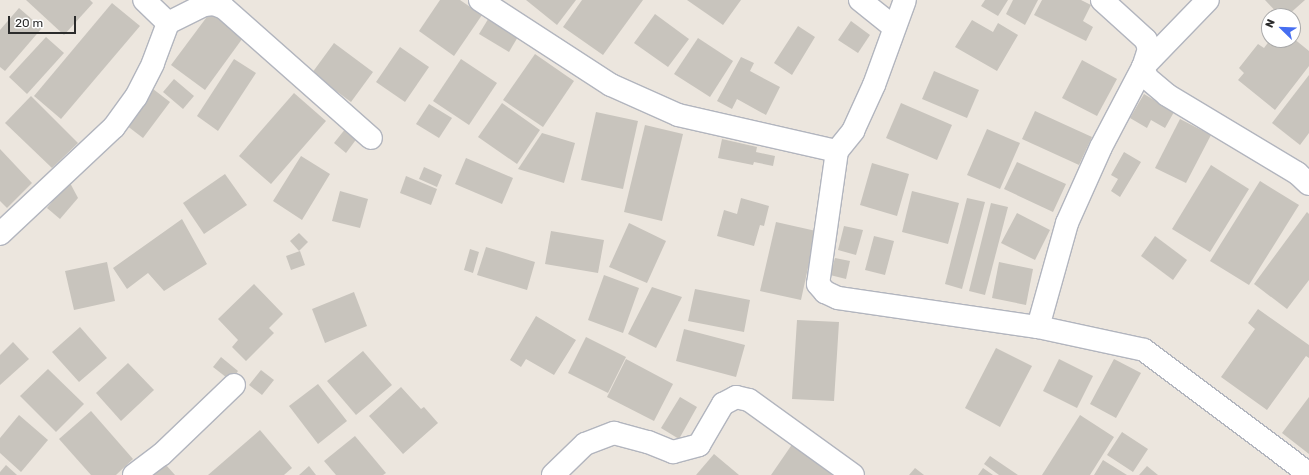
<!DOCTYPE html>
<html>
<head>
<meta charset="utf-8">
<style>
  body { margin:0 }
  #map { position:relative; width:1309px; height:475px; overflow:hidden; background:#ece6de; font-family:Rubik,sans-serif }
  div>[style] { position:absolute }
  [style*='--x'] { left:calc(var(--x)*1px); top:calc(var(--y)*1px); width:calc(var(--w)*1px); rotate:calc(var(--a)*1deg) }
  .building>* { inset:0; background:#c8c4bd }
  .roads { filter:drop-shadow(1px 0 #b2b5be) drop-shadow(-1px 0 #b2b5be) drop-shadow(0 1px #b2b5be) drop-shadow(0 -1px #b2b5be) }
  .minor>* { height:22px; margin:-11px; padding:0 11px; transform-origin:11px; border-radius:11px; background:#fff }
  span { translate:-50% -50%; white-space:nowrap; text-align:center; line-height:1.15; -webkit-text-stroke:3.5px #fff; paint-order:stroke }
  .north { position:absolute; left:1261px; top:8px; width:40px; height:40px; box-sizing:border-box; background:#fff; border:1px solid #aaa; border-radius:50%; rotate:293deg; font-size:11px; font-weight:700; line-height:16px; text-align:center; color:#2b2b2b }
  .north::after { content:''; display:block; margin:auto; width:14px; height:18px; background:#466ef1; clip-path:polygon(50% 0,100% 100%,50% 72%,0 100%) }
  .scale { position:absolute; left:8px; top:16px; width:68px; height:18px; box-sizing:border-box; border:2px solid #2b2b2b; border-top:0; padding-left:5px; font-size:12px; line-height:14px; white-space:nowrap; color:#2b2b2b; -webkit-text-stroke:3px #fff; paint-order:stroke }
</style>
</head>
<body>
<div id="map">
  <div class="building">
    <div style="clip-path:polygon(26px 0,90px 0,93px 3px,64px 35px)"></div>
    <div style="clip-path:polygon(440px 0,460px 0,482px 15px,454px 56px,419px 31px)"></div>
    <div style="clip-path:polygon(526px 0,576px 0,557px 25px)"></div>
    <div style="clip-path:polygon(582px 0,643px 0,603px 55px,563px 27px)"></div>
    <div style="clip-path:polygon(687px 0,741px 0,723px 25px)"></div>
    <div style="clip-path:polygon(985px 0,1008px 0,998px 16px,981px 6px)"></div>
    <div style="clip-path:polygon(1013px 0,1038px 0,1025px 25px,1006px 14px)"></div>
    <div style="clip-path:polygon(1042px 0,1081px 0,1091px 5px,1083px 21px,1093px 27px,1086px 41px,1034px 15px)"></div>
    <div style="clip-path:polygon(1265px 0,1305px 0,1287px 16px,1280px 16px)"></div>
    <div style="clip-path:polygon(112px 3px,140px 26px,61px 119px,34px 96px)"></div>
    <div style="clip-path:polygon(19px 8px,42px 28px,5px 71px,0 67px,0 30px)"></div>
    <div style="clip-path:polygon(212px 10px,245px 35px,205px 90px,171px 65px)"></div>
    <div style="clip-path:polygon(655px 14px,689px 39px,668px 67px,634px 43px)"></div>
    <div style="clip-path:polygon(490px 16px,519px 35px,509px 52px,479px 34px)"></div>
    <div style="clip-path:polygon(972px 20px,993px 32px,998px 23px,1018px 35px,997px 71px,955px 47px)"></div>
    <div style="clip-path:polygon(851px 21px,870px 35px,858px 53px,838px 40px)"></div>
    <div style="clip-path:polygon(798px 26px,815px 37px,792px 75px,774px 63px)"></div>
    <div style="clip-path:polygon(46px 37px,64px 53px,27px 94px,9px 77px)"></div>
    <div style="clip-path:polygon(698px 38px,733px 61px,710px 97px,674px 74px)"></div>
    <div style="clip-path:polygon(1293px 38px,1309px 51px,1309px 66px,1275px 110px,1238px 80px,1244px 73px,1239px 68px,1258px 44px,1264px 48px,1270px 40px,1293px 40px)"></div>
    <div style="clip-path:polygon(334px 43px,373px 72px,351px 102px,312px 73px)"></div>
    <div style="clip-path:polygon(400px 47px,429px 67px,405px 102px,376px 82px)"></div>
    <div style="clip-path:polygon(535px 54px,574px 81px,543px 127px,503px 100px)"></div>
    <div style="clip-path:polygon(741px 57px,754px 63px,750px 71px,780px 87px,766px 115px,737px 99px,732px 109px,717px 101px)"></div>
    <div style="clip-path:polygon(234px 59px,256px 73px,218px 131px,197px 116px)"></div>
    <div style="clip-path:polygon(461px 59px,497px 83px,469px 125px,433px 101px)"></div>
    <div style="clip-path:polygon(1082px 60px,1117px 79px,1097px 116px,1062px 98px)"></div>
    <div style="clip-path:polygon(934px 71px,979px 90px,967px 118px,922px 99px)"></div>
    <div style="clip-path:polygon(1309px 75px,1309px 133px,1300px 145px,1272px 123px)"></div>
    <div style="clip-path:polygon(174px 79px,194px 96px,183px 109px,163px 92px)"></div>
    <div style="clip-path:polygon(153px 89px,170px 102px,143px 138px,126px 125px)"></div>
    <div style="clip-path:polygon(294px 93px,326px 121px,271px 184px,239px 156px)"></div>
    <div style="clip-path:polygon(1144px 94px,1174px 112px,1165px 128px,1151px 120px,1147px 128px,1130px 118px)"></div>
    <div style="clip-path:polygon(31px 96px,78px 143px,52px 168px,5px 123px)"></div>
    <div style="clip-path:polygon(502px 103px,540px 130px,517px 164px,478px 137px)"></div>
    <div style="clip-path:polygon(901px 103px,952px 125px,937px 160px,886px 138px)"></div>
    <div style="clip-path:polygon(429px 104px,452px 118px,439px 138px,416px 124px)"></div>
    <div style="clip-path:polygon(1035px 111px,1092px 137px,1079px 165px,1022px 139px)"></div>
    <div style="clip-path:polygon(596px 112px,638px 121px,623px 189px,581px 180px)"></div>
    <div style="clip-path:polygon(1180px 119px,1211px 135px,1186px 183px,1155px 168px)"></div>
    <div style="clip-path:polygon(645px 125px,683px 134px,662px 221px,624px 212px)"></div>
    <div style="clip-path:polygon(346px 128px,358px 137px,346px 153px,334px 143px)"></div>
    <div style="clip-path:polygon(987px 129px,1020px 143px,1000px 189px,967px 175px)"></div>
    <div style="clip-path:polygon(542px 133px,575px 143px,564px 183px,518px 169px)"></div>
    <div style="clip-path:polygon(722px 139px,757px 147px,756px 152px,775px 156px,773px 166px,754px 162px,753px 165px,718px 158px)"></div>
    <div style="clip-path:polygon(0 149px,32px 183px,7px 208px,0 201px)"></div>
    <div style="clip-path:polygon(1124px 152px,1141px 162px,1120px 197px,1111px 191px,1118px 179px,1111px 175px)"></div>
    <div style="clip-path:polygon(301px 156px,330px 174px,302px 220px,273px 201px)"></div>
    <div style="clip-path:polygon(466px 158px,513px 178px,502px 204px,455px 184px)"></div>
    <div style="clip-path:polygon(1017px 162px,1066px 184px,1053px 212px,1004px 189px)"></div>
    <div style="clip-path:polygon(872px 163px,909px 174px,897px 216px,860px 205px)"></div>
    <div style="clip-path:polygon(1211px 165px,1249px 189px,1210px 252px,1172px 229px)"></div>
    <div style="clip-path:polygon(424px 167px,442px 175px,437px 187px,419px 179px)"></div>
    <div style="clip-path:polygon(225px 174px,247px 205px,204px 234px,183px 203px)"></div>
    <div style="clip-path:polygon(406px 176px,437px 189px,431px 205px,400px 193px)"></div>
    <div style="clip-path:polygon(69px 181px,78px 198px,60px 219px,47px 208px)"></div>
    <div style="clip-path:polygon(1260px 181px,1299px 205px,1249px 285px,1210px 261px)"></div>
    <div style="clip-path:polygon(340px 191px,368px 199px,360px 228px,332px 221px)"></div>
    <div style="clip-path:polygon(912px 191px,959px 203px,948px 244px,902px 232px)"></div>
    <div style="clip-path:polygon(741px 198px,769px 206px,764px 226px,760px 225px,754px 246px,717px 236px,724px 210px,737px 214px)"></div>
    <div style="clip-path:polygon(967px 198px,985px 202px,962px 289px,945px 284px)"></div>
    <div style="clip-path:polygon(991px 203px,1008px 207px,985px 295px,969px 291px)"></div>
    <div style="clip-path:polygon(1307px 212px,1309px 214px,1309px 280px,1287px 309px,1254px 284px)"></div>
    <div style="clip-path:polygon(1017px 213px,1050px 230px,1035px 260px,1001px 243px)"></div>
    <div style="clip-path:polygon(182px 219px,207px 264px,164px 291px,148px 273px,127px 289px,113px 268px)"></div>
    <div style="clip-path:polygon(776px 222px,816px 231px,801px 300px,760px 291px)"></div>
    <div style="clip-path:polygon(629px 223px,666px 241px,647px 283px,609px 267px)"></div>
    <div style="clip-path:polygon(844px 226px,863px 230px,856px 255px,838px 250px)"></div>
    <div style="clip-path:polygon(551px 231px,604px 240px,598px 273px,545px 264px)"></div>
    <div style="clip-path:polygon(299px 233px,308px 242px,299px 251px,290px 241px)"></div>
    <div style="clip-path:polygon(874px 236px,894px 241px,885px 275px,865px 270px)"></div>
    <div style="clip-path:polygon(1155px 236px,1187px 260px,1173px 280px,1141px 256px)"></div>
    <div style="clip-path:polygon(486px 247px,535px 262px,527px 290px,477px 275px)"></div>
    <div style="clip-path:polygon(470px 249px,479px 252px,473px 273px,464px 270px)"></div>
    <div style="clip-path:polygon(300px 251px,305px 265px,291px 270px,286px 256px)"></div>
    <div style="clip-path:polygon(835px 258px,850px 261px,846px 279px,830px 275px)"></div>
    <div style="clip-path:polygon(107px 262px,115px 301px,74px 310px,65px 271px)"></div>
    <div style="clip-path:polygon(999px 262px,1033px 269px,1026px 305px,992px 298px)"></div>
    <div style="clip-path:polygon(604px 275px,639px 288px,623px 333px,588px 320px)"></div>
    <div style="clip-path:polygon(254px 284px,283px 314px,269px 328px,274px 333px,246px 361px,232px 347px,238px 340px,218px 319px)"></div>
    <div style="clip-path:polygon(652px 287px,682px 297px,656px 348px,628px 334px)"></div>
    <div style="clip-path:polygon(695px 289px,750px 300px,744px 332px,688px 321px)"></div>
    <div style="clip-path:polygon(354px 292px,367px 326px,325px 343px,312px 309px)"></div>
    <div style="clip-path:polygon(1258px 309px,1309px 345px,1309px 358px,1306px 356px,1267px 410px,1221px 377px,1255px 329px,1248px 323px)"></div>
    <div style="clip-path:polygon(536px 316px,576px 340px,554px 375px,526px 359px,521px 367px,510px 360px)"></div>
    <div style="clip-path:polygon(797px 320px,839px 322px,834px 401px,792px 399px)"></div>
    <div style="clip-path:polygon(80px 327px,107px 358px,79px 382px,52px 352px)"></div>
    <div style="clip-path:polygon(684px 329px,745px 345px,736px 377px,676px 361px)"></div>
    <div style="clip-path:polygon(586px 337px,626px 357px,608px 393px,568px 373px)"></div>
    <div style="clip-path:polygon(13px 342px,29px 359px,0 385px,0 355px)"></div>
    <div style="clip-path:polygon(996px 348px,1032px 366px,1000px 427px,965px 408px)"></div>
    <div style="clip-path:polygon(363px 351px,392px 385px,356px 415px,327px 381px)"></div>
    <div style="clip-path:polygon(221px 357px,238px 371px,231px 381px,213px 367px)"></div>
    <div style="clip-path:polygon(626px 359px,673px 384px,654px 421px,607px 397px)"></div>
    <div style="clip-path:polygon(1059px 359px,1093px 376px,1077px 408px,1043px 391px)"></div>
    <div style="clip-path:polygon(1114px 359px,1141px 373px,1116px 418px,1090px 404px)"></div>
    <div style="clip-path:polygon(128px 363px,154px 390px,121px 421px,96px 393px)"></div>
    <div style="clip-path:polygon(48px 369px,84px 404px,56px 432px,20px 396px)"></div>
    <div style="clip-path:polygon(261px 370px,274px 380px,262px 395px,249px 385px)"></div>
    <div style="clip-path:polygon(318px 384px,347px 421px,318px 444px,289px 406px)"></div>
    <div style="clip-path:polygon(401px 387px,421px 409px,424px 407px,438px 423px,403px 454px,369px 416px)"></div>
    <div style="clip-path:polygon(680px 397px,697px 407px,679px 439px,661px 428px)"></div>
    <div style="clip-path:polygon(1309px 397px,1309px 454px,1282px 433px)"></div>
    <div style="clip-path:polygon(91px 411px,133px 459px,116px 475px,91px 475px,59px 439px)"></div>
    <div style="clip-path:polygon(19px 415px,48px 440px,21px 472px,0 453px,0 438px)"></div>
    <div style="clip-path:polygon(1080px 415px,1114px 437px,1090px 475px,1042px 475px)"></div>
    <div style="clip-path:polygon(260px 430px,292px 468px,284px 475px,208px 475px)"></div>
    <div style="clip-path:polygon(1122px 432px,1148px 449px,1133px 472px,1107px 455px)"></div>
    <div style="clip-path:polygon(355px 436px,386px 473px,383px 475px,336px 475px,324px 461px)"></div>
    <div style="clip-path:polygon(793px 443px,834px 471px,831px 475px,771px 475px)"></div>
    <div style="clip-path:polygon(714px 454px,739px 475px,696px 475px)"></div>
    <div style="clip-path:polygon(990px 456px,1018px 475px,999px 475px,984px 464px)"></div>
    <div style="clip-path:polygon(1103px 460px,1127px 475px,1094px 475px)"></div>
    <div style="clip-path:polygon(6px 465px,17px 475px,0 475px,0 472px)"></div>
    <div style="clip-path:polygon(166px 465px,175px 475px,153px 475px)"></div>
    <div style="clip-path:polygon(309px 466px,316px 475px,299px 475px)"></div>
    <div style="clip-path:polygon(1147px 466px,1158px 475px,1139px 475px)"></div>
    <div style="clip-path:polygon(915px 468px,924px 475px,909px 475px)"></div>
    <div style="clip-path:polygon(983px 468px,993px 475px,978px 475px)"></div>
  </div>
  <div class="roads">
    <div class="minor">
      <div style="--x:480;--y:0;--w:156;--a:33"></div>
      <div style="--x:611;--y:85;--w:73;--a:24.1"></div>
      <div style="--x:678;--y:115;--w:163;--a:12.8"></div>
      <div style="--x:837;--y:151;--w:26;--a:-51"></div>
      <div style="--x:853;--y:131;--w:51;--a:-65.5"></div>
      <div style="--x:874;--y:85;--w:90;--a:-70"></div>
      <div style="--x:860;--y:0;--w:43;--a:38.5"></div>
      <div style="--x:1102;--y:0;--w:59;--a:42.3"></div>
      <div style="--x:1146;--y:40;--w:9;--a:72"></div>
      <div style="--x:1149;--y:49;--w:19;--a:108"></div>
      <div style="--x:1143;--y:67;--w:12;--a:70"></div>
      <div style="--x:1147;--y:78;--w:26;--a:40"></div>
      <div style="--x:1167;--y:95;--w:152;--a:31"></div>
      <div style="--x:1297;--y:173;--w:16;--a:43"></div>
      <div style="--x:168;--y:23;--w:40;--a:-26.6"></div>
      <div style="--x:204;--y:5;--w:10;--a:-6"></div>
      <div style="--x:214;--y:4;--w:11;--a:22"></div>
      <div style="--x:224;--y:8;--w:196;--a:41.5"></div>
      <div style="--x:837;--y:151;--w:134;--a:98.1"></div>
      <div style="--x:818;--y:284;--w:11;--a:49"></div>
      <div style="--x:825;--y:292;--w:14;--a:25"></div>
      <div style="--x:838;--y:298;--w:202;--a:8.3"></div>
      <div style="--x:1038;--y:327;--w:108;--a:12.2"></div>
      <div style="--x:1144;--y:350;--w:206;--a:36.9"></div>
      <div style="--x:0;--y:234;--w:156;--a:-43.2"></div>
      <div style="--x:114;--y:127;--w:37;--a:-54"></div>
      <div style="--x:136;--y:97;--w:38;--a:-63"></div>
      <div style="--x:153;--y:63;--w:43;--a:-69.4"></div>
      <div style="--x:168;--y:23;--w:33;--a:-136"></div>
      <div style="--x:1038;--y:327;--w:108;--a:-74.4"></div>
      <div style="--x:1067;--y:223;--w:83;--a:-65.9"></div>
      <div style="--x:1101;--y:147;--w:90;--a:-62.3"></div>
      <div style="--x:1143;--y:67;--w:93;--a:-45.9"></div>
      <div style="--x:134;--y:475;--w:34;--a:-37"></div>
      <div style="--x:161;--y:455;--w:101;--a:-43.8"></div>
      <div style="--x:553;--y:475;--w:45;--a:-44.1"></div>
      <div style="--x:585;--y:444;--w:31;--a:-21"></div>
      <div style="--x:614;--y:433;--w:35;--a:15"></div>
      <div style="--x:648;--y:442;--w:27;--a:22"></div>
      <div style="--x:673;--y:452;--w:27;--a:-15"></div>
      <div style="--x:699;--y:445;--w:48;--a:-59.7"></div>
      <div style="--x:723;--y:404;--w:15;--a:-28"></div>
      <div style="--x:736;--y:397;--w:13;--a:13"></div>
      <div style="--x:749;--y:400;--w:128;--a:35.8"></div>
    </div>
  </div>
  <div class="north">N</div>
  <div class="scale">20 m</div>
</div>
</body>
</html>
